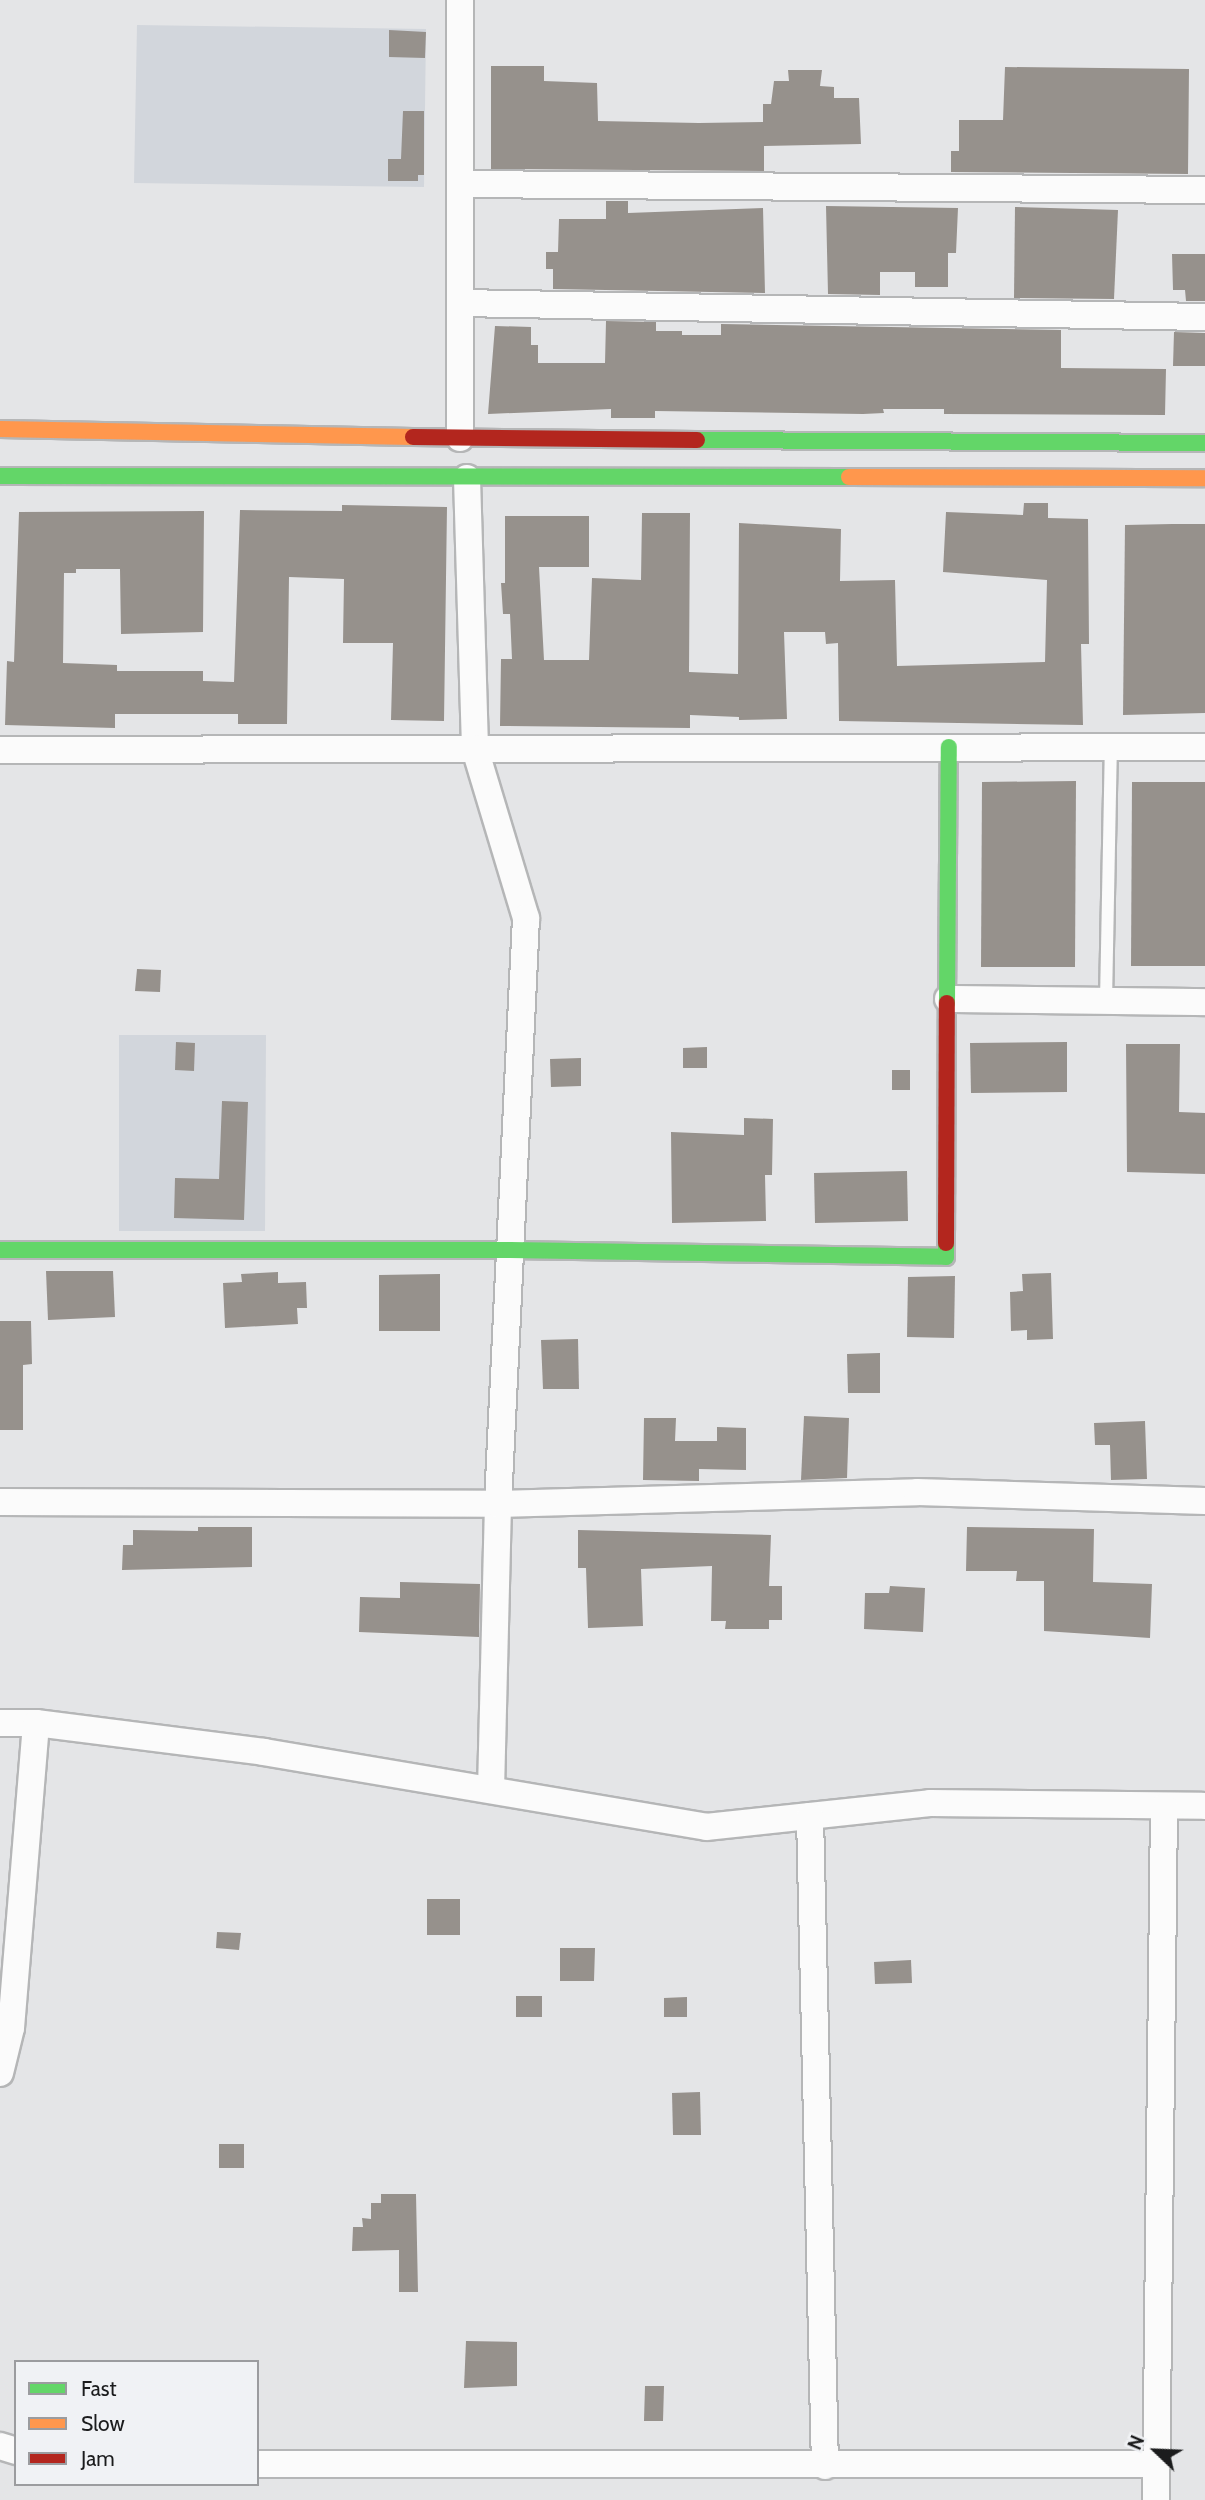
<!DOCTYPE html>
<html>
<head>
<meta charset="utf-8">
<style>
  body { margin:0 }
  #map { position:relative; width:1205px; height:2500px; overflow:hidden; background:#e4e5e7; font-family:Cabin,sans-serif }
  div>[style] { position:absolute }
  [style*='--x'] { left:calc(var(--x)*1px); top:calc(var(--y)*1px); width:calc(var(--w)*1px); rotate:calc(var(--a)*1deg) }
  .built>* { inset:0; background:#d2d6dc }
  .building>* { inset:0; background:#96918c }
  .roads { filter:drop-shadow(2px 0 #b5b6b7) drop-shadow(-2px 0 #b5b6b7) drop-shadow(0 2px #b5b6b7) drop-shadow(0 -2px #b5b6b7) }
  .lane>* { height:12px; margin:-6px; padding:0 6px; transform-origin:6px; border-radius:6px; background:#fbfbfb }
  .street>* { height:26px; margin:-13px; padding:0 13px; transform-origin:13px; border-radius:13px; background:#fbfbfb }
  .fast>* { height:16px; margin:-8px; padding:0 8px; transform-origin:8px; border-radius:8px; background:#63d668 }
  .slow>* { height:16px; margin:-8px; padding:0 8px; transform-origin:8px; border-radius:8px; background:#ff974d }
  .jam>* { height:16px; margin:-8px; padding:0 8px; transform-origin:8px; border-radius:8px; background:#b3261e }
  span { translate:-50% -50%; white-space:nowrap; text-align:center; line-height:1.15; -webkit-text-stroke:7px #f0f2f5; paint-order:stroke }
  .legend { position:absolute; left:14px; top:2360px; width:245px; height:126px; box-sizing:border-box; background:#f0f2f5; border:2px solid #9b9c9f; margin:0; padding:9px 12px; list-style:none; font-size:21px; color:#1b1c1d }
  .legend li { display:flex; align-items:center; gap:14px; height:35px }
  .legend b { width:35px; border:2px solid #9b9c9f }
  .north { position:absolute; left:1121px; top:2416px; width:70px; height:70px; -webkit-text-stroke:5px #f0f2f5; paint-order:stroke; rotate:293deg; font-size:19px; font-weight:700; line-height:28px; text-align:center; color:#1b1c1d }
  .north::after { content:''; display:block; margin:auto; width:24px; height:32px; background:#1b1c1d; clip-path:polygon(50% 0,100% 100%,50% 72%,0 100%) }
</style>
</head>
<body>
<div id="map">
  <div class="built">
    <div style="clip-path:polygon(137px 25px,426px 29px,424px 187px,134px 183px)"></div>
    <div style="clip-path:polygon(119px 1035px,266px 1035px,265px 1231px,119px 1231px)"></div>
  </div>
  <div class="building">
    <div style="clip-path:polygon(389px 30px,426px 32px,425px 58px,389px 57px)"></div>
    <div style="clip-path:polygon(491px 66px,544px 66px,544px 81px,597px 83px,598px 121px,699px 123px,763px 122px,763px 104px,771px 104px,774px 81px,789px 81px,788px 70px,822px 70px,820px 86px,834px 87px,834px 98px,859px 98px,861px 144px,764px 146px,764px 171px,491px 169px)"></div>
    <div style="clip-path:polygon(1005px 67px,1189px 69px,1188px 174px,951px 172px,951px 151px,959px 151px,959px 120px,1003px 120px)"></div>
    <div style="clip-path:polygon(403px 111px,424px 111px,424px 175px,418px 175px,418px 181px,388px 181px,388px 159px,401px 159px)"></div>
    <div style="clip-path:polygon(606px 201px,628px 201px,628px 213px,763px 208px,765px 293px,553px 289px,553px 269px,546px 269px,546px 252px,558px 252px,559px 219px,606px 219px)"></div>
    <div style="clip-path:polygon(826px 206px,958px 208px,956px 253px,948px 253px,948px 287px,915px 287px,915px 272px,880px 272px,880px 295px,828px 294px)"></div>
    <div style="clip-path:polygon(1015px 207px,1118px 210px,1114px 299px,1014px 298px)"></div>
    <div style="clip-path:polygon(1172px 254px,1205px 254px,1205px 301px,1186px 301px,1185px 290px,1173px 290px)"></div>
    <div style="clip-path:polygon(606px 321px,656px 322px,656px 331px,682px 331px,682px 335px,721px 335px,721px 324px,1061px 330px,1061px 368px,1166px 369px,1165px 415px,944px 414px,944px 409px,883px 409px,884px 413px,863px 414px,655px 411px,655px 418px,611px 418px,611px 409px,488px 414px,495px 326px,531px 327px,531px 345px,538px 345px,538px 363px,605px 363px)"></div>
    <div style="clip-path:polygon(1174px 332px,1205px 333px,1205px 366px,1173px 366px)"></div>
    <div style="clip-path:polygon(1024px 503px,1048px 503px,1048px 518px,1088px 519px,1089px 644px,1081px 644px,1083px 725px,839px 721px,838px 643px,826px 644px,825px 632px,784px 632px,787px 719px,739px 720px,739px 717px,690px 715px,690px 728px,500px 726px,501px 659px,512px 659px,510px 614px,503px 614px,501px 583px,505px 583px,505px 516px,589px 516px,589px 567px,539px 567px,544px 660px,589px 660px,592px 578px,641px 580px,642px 513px,690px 513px,689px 672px,738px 674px,739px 523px,841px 529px,840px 581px,895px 580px,897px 666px,1045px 662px,1047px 580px,943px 572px,946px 512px,1023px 515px)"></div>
    <div style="clip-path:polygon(342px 505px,447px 507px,444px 721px,391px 720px,393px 643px,343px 643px,344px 579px,289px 577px,287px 724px,238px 724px,238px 714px,115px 714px,115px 728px,5px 725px,7px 661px,14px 662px,19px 512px,204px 511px,203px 632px,121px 634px,120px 569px,76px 569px,76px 573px,64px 573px,63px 663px,117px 665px,117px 671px,203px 671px,203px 681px,234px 682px,240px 510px,342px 511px)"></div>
    <div style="clip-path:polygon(1172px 524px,1205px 524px,1205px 713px,1123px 715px,1125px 525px)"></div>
    <div style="clip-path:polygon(1076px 781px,1075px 967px,981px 967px,982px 782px)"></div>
    <div style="clip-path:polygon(1132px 782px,1205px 782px,1205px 966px,1131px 966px)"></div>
    <div style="clip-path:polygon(137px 969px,161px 970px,160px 992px,135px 991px)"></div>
    <div style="clip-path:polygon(176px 1042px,195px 1043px,194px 1071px,175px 1070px)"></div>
    <div style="clip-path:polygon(1067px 1042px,1067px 1092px,971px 1093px,970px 1043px)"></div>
    <div style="clip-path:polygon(1126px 1044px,1180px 1044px,1179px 1112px,1205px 1113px,1205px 1174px,1127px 1172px)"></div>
    <div style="clip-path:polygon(707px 1047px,707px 1068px,683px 1068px,683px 1048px)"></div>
    <div style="clip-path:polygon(581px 1058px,581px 1086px,551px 1087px,550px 1059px)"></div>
    <div style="clip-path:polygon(892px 1070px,910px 1070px,910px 1090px,892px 1090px)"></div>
    <div style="clip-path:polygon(222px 1101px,248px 1102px,244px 1220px,174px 1218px,175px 1178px,219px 1179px)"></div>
    <div style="clip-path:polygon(744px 1118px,773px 1119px,772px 1175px,765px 1175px,766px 1221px,672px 1223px,671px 1132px,744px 1135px)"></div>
    <div style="clip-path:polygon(907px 1171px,908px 1221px,815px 1223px,814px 1173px)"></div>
    <div style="clip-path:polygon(46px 1271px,113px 1271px,115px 1317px,48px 1320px)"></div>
    <div style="clip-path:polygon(278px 1272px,278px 1283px,306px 1282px,307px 1308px,297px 1308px,298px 1324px,225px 1328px,223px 1283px,242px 1282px,241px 1274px)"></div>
    <div style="clip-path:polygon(1051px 1273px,1053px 1339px,1027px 1340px,1027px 1330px,1011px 1331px,1010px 1292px,1023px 1291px,1022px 1274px)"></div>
    <div style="clip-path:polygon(440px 1274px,440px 1331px,379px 1331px,379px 1275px)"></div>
    <div style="clip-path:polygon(955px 1276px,954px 1338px,907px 1337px,908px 1277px)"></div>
    <div style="clip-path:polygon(0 1321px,31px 1321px,32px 1364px,23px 1365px,23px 1430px,0 1430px)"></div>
    <div style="clip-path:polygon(578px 1339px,579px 1389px,543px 1389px,541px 1340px)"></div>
    <div style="clip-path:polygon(880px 1353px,880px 1393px,848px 1393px,847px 1354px)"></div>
    <div style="clip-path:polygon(804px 1416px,849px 1418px,847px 1478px,801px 1480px)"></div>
    <div style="clip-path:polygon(644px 1418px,676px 1418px,675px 1441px,717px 1441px,717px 1427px,746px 1428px,746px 1470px,699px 1469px,699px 1481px,643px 1480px)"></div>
    <div style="clip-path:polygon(1145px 1421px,1147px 1479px,1111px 1480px,1110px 1445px,1095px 1445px,1094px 1423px)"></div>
    <div style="clip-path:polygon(198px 1527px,252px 1527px,252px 1567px,122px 1570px,123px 1545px,133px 1545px,133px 1530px,198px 1531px)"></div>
    <div style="clip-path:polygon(967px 1527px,1094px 1529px,1093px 1582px,1152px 1584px,1150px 1638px,1044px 1631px,1044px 1581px,1016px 1581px,1017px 1571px,966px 1571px)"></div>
    <div style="clip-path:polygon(578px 1530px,771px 1535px,769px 1586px,782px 1586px,782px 1620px,769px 1620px,769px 1629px,725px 1629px,726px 1621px,711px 1621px,712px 1566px,641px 1569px,643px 1626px,588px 1628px,586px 1568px,578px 1568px)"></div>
    <div style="clip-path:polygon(400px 1582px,480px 1584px,479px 1637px,359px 1632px,360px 1597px,400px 1598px)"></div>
    <div style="clip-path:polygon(890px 1586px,925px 1588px,923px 1632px,864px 1629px,865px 1593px,889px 1593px)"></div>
    <div style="clip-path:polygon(427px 1899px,460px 1899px,460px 1935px,427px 1935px)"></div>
    <div style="clip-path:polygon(217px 1932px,241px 1933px,239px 1950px,216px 1948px)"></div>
    <div style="clip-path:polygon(560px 1948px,595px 1948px,594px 1981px,560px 1981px)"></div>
    <div style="clip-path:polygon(911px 1960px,912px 1983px,875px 1984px,874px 1962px)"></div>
    <div style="clip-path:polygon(516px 1996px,542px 1996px,542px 2017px,516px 2017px)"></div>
    <div style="clip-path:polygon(687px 1997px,687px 2017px,664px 2017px,664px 1998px)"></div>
    <div style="clip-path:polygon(700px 2092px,701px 2135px,673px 2135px,672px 2093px)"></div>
    <div style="clip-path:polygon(219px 2144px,244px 2144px,244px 2168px,219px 2168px)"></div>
    <div style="clip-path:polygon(381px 2194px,416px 2194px,418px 2292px,399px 2292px,399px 2250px,352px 2251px,353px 2227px,363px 2227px,362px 2218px,371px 2219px,371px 2203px,381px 2203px)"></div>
    <div style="clip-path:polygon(466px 2341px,517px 2342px,517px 2386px,464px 2388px)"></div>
    <div style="clip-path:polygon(645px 2386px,664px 2386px,663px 2421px,644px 2421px)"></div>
  </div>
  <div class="roads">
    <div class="lane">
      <div style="--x:1106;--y:1001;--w:254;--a:-88.9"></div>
    </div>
    <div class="street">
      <div style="--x:460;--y:184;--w:745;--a:0.46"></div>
      <div style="--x:460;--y:303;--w:745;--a:1.08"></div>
      <div style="--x:460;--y:438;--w:438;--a:-90"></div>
      <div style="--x:467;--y:478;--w:271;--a:88.3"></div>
      <div style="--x:475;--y:749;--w:177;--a:73.2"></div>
      <div style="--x:526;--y:918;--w:587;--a:92.74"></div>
      <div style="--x:498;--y:1504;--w:285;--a:91.4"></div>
      <div style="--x:0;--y:750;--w:1205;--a:-0.14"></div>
      <div style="--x:948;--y:999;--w:257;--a:0.7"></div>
      <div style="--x:0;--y:1502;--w:498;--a:0.2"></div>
      <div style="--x:498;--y:1504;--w:419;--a:-1.6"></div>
      <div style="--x:917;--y:1492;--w:288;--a:1.8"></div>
      <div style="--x:0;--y:1723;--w:36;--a:0"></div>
      <div style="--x:36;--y:1723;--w:230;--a:7.2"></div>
      <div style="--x:264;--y:1752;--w:448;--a:9.6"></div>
      <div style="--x:706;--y:1827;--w:225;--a:-6.1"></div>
      <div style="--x:930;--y:1803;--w:275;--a:0.6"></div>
      <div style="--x:810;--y:1816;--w:650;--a:88.68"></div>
      <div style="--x:0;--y:2073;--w:46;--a:-76.3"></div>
      <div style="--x:11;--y:2028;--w:306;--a:-85.3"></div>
      <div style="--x:0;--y:2446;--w:17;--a:17"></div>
      <div style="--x:257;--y:2464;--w:900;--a:0"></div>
      <div style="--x:1156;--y:2500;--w:693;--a:-89.34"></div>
    </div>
    <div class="fast">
      <div style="--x:697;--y:440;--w:508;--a:0.34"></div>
      <div style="--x:0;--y:476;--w:849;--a:0.07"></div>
      <div style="--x:947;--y:1003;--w:256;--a:-89.6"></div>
      <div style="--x:0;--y:1250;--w:510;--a:0"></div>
      <div style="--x:510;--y:1250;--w:436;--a:0.9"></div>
      <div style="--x:946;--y:1257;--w:14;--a:-90"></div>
    </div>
    <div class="slow">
      <div style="--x:0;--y:429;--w:413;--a:1.1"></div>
      <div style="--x:849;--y:477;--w:356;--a:0.2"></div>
    </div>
    <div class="jam">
      <div style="--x:413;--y:437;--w:284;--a:0.6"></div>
      <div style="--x:946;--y:1243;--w:240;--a:-89.8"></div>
    </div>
  </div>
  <ul class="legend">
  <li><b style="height:9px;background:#63d668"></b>Fast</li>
  <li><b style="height:9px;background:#ff974d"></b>Slow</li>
  <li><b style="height:9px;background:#b3261e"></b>Jam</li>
  </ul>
  <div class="north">N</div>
</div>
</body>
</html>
